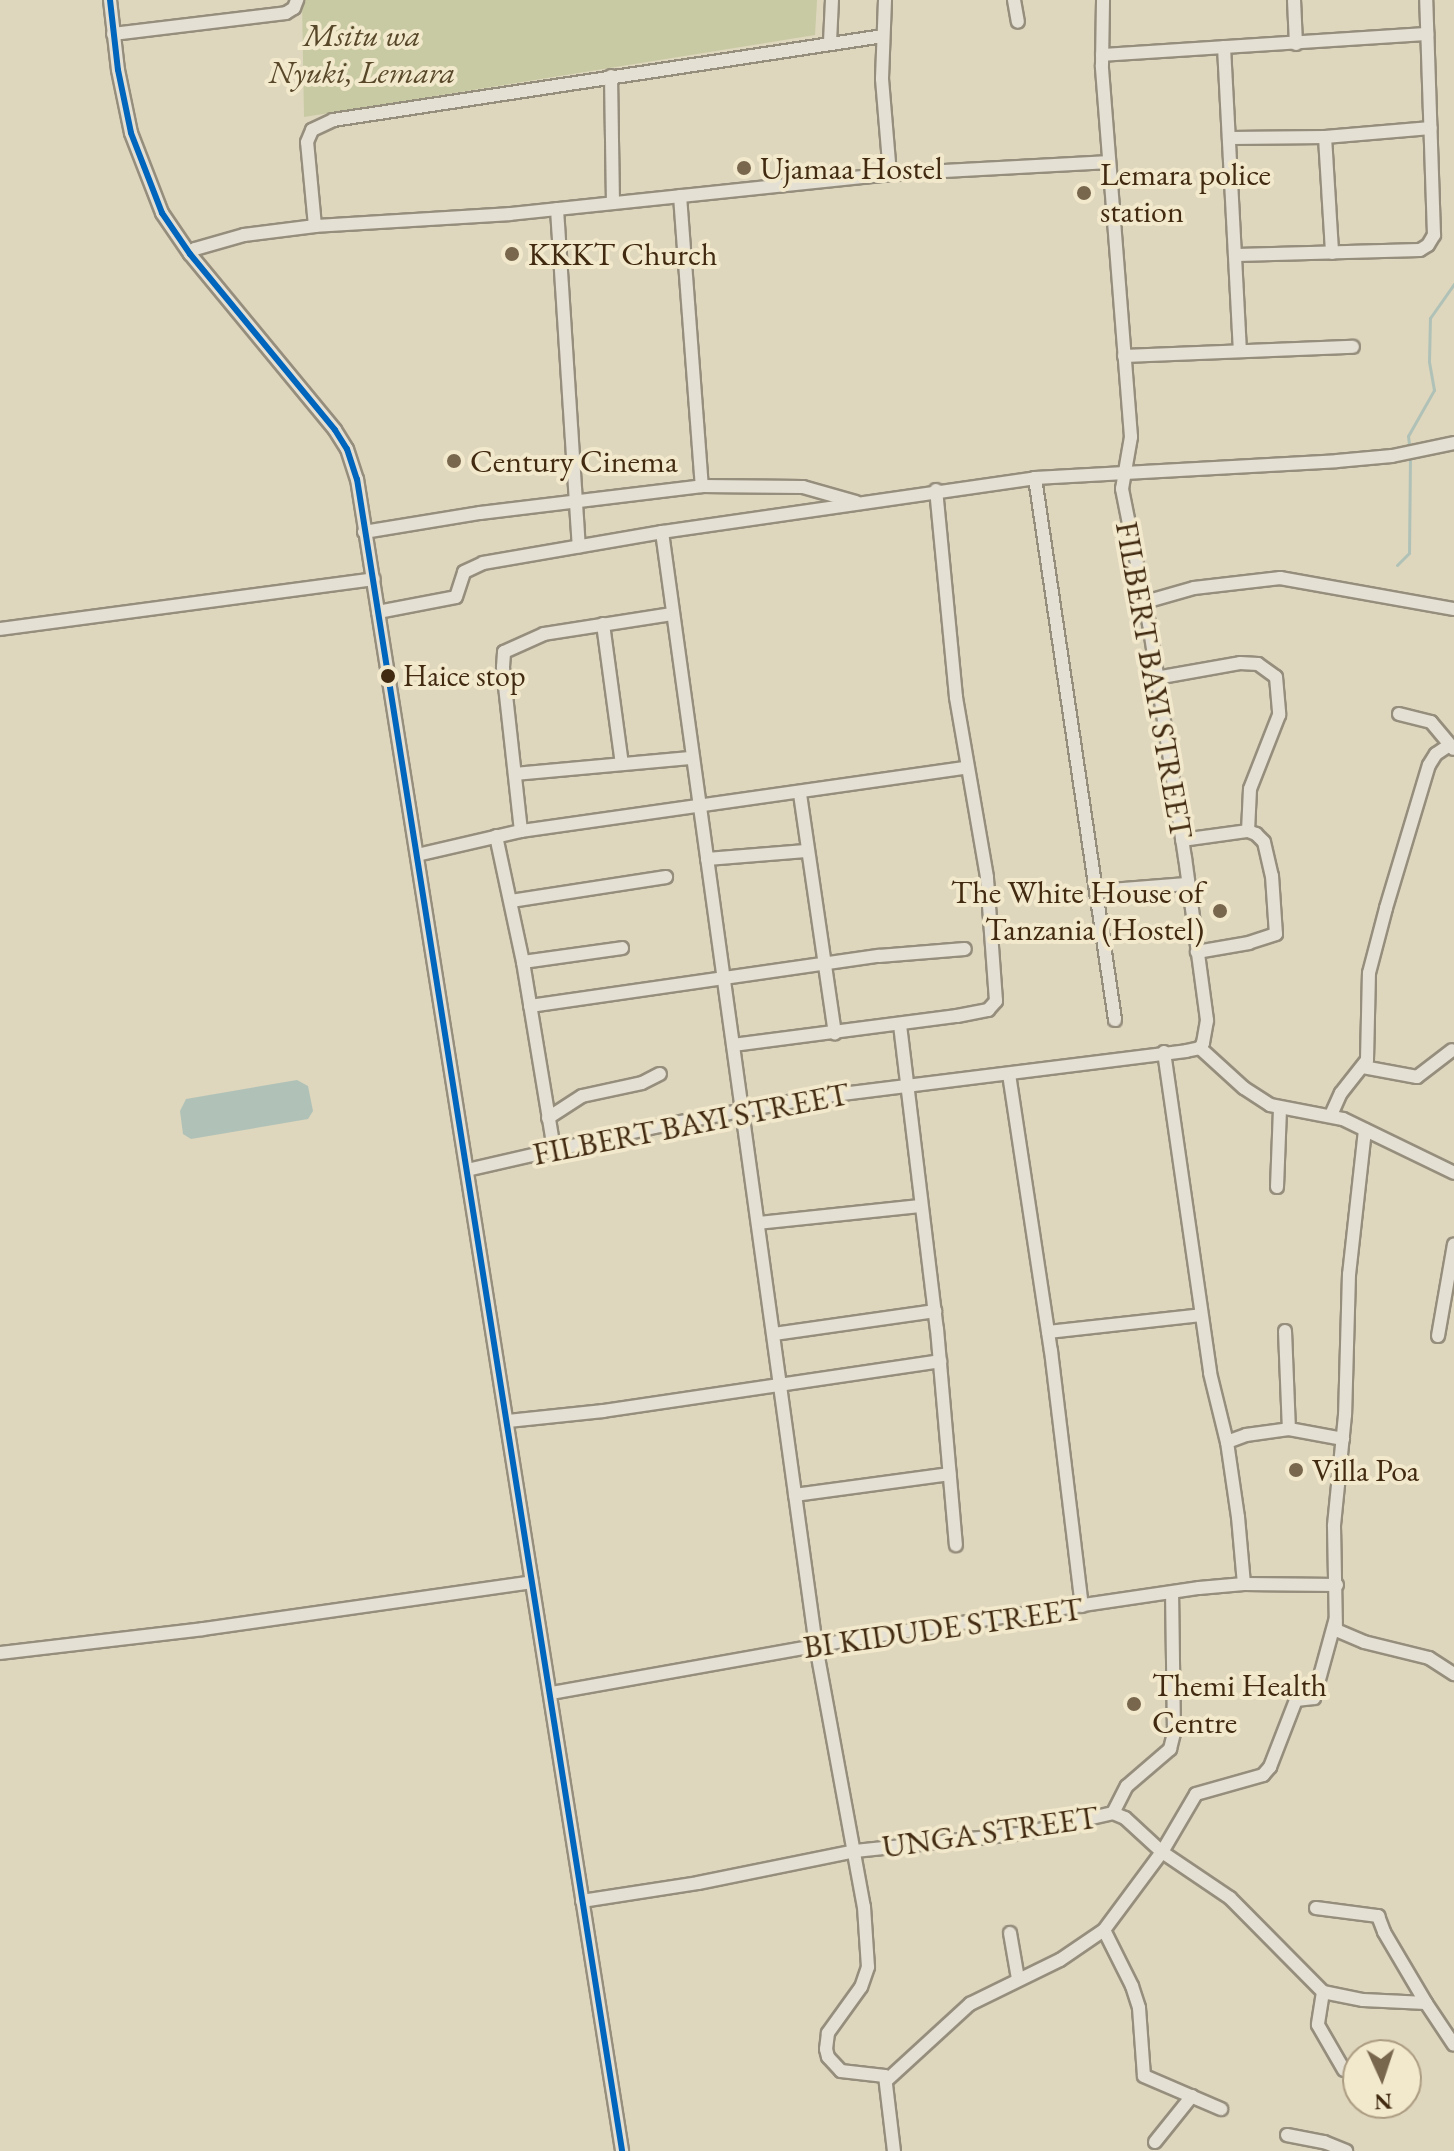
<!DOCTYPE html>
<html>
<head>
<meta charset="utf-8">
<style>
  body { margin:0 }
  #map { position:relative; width:1454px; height:2151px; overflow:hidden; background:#ded6bd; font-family:"EB Garamond",serif }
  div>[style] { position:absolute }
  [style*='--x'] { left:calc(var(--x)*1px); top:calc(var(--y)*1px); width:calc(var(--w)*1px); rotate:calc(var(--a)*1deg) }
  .green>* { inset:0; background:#c7caa3 }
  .water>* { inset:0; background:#b0c2b7 }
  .stream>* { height:3px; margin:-1.5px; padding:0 1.5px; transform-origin:1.5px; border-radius:1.5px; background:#b0c2b7 }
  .roads { filter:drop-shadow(2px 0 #968e7d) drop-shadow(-2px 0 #968e7d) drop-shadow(0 2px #968e7d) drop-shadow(0 -2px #968e7d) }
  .minor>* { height:12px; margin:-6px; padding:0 6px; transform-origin:6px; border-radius:6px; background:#e5e0d4 }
  .bus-1>* { height:6px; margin:-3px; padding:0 3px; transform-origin:3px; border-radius:3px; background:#0065bd }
  .dots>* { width:22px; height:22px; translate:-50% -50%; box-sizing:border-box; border:4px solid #f2e8cc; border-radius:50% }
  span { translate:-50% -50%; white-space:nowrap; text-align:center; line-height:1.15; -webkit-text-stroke:8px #f2e8cc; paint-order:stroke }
  .bus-label { font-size:30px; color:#412a10 }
  .left { translate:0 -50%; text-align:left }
  .park-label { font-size:32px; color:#584829; font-style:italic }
  .poi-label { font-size:32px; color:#412a10 }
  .right { translate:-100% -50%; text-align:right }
  .street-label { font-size:32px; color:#412a10 }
  .north { position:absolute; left:1342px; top:2039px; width:80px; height:80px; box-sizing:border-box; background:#f2e8cc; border:2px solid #ab9c81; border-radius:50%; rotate:177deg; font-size:22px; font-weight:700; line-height:32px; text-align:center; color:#412a10 }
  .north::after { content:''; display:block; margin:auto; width:28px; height:36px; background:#78664d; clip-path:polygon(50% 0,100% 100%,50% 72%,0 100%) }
</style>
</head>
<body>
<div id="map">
  <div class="green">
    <div style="clip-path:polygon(302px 0,817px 0,815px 35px,304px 117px)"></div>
  </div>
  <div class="water">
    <div style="clip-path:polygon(297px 1080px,308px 1086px,313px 1111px,308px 1119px,191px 1139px,183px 1134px,180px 1111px,186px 1099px)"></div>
  </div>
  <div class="stream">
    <div style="--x:1409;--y:444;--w:8;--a:-97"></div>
    <div style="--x:1408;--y:436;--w:53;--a:-60.5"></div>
    <div style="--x:1434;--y:390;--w:29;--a:-100"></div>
    <div style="--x:1429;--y:361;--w:43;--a:-88.7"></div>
    <div style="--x:1430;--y:318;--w:42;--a:-54.8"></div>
    <div style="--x:1397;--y:565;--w:17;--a:-45"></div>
    <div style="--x:1409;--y:553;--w:94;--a:-89.4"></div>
  </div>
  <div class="roads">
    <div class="minor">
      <div style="--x:110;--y:0;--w:70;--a:83.5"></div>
      <div style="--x:118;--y:70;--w:64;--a:78.3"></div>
      <div style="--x:131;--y:133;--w:86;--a:68.8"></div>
      <div style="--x:162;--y:213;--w:50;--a:55.7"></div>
      <div style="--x:190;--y:254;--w:228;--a:50.5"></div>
      <div style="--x:335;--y:430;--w:22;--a:58"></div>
      <div style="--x:347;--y:449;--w:32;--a:72"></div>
      <div style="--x:357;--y:479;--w:1693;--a:80.99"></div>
      <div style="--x:885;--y:0;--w:79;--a:92.2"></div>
      <div style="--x:882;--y:79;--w:95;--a:85.2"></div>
      <div style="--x:1014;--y:0;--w:22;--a:80"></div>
      <div style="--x:1294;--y:0;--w:44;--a:87.4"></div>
      <div style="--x:113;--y:34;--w:174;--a:-6.9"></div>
      <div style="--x:286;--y:13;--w:9;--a:-32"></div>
      <div style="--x:294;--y:8;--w:9;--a:-69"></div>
      <div style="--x:830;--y:42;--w:42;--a:-87.3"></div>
      <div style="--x:1224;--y:47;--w:303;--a:87"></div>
      <div style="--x:1102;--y:55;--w:326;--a:-3.7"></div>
      <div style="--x:611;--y:76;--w:127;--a:89.1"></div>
      <div style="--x:1325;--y:137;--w:116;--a:86.5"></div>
      <div style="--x:1231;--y:138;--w:94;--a:-0.6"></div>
      <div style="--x:1325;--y:137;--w:106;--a:-4.9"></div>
      <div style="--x:680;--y:196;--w:291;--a:85.7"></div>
      <div style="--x:557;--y:209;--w:338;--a:86.3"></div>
      <div style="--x:315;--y:226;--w:84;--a:-95.4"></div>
      <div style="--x:307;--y:142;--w:13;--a:-67"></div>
      <div style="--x:312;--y:130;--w:23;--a:-25"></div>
      <div style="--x:333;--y:120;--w:556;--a:-8.68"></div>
      <div style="--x:190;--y:254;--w:7;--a:-45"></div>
      <div style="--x:195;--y:249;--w:51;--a:-15.9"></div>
      <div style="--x:244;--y:235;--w:72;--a:-7.2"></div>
      <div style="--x:315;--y:226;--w:195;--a:-3.5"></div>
      <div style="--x:510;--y:214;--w:382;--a:-6"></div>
      <div style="--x:890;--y:174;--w:219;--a:-3.1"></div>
      <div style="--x:1237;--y:255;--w:183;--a:-1.6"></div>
      <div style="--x:1420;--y:250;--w:9;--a:-32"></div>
      <div style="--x:1428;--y:245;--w:12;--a:-59"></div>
      <div style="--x:1434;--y:235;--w:235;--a:-91.9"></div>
      <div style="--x:1124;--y:356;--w:229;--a:-2.3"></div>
      <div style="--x:1035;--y:478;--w:548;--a:81.6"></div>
      <div style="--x:364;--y:532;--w:118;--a:-9.3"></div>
      <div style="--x:480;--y:513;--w:224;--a:-6.9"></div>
      <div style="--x:702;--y:486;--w:101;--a:0.6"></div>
      <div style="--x:803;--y:487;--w:55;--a:15.8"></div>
      <div style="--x:662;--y:532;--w:1125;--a:82.13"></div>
      <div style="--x:816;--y:1646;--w:265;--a:79.6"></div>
      <div style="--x:864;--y:1907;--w:60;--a:86.2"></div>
      <div style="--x:868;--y:1967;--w:21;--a:109"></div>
      <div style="--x:861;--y:1987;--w:57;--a:125.7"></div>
      <div style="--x:828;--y:2033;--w:16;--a:97"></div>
      <div style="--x:826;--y:2049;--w:8;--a:76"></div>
      <div style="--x:828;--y:2057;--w:19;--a:47"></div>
      <div style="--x:841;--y:2071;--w:44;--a:6.5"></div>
      <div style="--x:885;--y:2076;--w:76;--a:83.2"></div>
      <div style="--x:1145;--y:602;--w:51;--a:-15.9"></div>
      <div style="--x:1194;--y:588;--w:87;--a:-6.6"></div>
      <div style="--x:1280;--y:578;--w:177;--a:10.1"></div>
      <div style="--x:378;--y:612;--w:79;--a:-10.9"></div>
      <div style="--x:456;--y:597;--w:26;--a:-72"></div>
      <div style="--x:464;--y:572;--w:21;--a:-25"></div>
      <div style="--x:483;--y:563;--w:182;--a:-9.8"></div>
      <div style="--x:662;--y:532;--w:377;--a:-8.2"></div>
      <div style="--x:1035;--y:478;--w:302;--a:-3.2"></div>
      <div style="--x:1337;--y:461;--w:55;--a:-5.2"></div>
      <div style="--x:1392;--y:456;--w:63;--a:-11.8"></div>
      <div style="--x:603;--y:624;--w:141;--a:82.3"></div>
      <div style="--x:0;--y:629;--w:377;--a:-7.6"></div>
      <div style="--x:1156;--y:678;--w:85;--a:-10.1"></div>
      <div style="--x:1240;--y:663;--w:18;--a:3"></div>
      <div style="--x:1258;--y:664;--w:22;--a:36"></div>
      <div style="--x:1276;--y:677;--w:38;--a:85"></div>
      <div style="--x:1279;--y:715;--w:79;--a:111.4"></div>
      <div style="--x:1250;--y:789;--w:42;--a:92.7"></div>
      <div style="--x:1399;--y:714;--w:33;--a:14"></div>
      <div style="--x:1431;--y:722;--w:35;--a:50"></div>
      <div style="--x:515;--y:774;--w:178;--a:-5.2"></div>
      <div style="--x:800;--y:794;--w:242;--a:81.7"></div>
      <div style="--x:521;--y:831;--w:165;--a:-96.3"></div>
      <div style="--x:503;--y:667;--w:15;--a:-86"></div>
      <div style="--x:504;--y:652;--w:44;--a:-24.2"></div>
      <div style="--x:544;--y:634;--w:130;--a:-8.9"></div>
      <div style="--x:496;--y:836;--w:129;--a:77.9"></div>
      <div style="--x:523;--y:962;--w:190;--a:80.6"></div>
      <div style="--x:1182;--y:840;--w:67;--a:-7.8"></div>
      <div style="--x:1248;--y:831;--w:9;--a:21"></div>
      <div style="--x:1256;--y:834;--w:11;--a:45"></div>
      <div style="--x:1264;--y:842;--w:35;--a:77"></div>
      <div style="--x:1272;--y:876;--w:58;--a:86.1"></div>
      <div style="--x:1276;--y:934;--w:28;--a:162"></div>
      <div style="--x:1249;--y:943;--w:53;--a:170.2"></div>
      <div style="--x:417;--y:855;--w:107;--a:-13"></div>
      <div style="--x:521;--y:831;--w:449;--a:-8.1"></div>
      <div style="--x:707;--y:859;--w:99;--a:-4.6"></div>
      <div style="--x:1098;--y:891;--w:89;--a:-4.5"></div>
      <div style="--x:511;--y:901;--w:157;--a:-8.8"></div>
      <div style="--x:523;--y:962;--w:100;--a:-8"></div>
      <div style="--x:530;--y:1006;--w:353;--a:-8.2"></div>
      <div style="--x:879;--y:956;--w:86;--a:-4.7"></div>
      <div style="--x:900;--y:1025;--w:306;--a:83.1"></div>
      <div style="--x:937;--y:1329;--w:217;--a:85"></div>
      <div style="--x:733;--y:1045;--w:226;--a:-7.4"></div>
      <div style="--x:957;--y:1016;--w:32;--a:-11"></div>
      <div style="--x:988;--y:1010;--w:12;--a:-48"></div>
      <div style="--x:996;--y:1001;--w:124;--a:-94.2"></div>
      <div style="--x:987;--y:877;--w:183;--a:-99.8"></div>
      <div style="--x:956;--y:697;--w:208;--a:-95.5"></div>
      <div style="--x:1200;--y:1048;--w:59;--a:42.3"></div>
      <div style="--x:1244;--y:1088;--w:31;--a:33"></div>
      <div style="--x:1270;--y:1105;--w:74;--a:10.9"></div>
      <div style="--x:1343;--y:1119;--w:123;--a:25.9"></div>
      <div style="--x:1164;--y:1052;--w:324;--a:81.8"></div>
      <div style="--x:1210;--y:1373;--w:71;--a:76.2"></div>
      <div style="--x:1227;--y:1442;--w:76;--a:81.7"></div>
      <div style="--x:1238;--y:1517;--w:67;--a:84.9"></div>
      <div style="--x:1363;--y:1067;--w:55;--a:10.5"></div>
      <div style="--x:1417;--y:1077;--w:44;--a:-37.6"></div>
      <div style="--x:1009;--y:1074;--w:280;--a:81.4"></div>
      <div style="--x:1051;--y:1351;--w:257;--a:83.1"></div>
      <div style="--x:1331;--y:1115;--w:24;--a:-66"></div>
      <div style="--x:1341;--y:1093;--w:42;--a:-51.8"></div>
      <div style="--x:1367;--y:1060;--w:87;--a:-88.7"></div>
      <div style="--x:1369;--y:973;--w:67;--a:-75.3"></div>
      <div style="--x:1386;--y:908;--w:149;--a:-73.3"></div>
      <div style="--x:1429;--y:765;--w:13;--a:-58"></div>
      <div style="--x:1436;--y:754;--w:14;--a:-34"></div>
      <div style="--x:548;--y:1118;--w:40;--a:-32.9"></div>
      <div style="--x:582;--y:1096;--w:61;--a:-12.2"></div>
      <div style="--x:642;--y:1083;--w:20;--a:-27"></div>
      <div style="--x:1365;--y:1130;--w:145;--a:96.3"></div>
      <div style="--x:1349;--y:1274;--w:141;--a:91.6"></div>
      <div style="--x:1345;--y:1415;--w:112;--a:95.7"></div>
      <div style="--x:1334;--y:1526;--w:104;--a:88.9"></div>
      <div style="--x:1336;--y:1630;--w:30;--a:23"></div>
      <div style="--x:1364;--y:1642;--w:67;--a:13.8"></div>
      <div style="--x:1429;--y:1658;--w:30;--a:33"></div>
      <div style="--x:467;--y:1170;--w:192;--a:-12.9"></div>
      <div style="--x:654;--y:1127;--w:159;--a:-10.5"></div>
      <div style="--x:810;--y:1098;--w:379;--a:-7.1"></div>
      <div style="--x:1186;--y:1051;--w:14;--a:-12"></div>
      <div style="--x:1200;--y:1048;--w:6;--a:-59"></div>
      <div style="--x:1203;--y:1043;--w:23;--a:-80"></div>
      <div style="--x:1207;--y:1020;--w:163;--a:-97.7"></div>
      <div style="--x:1185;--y:858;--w:237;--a:-98.7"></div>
      <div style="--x:1149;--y:624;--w:138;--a:-101.3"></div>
      <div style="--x:1122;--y:489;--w:53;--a:-80.2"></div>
      <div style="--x:1131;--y:437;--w:373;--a:-94.5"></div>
      <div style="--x:1102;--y:65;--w:65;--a:-89.1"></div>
      <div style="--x:1277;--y:1187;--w:79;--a:-87.8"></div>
      <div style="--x:758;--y:1223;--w:164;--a:-6"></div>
      <div style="--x:1285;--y:1331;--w:98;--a:87.7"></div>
      <div style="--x:1048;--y:1332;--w:154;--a:-6.3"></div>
      <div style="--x:774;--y:1334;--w:163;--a:-8.1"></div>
      <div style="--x:1438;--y:1336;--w:93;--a:-80.1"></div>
      <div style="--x:508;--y:1421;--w:96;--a:-6"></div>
      <div style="--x:603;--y:1411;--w:341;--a:-8.4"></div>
      <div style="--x:1227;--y:1442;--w:20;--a:-20"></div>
      <div style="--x:1246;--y:1435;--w:43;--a:-7.9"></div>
      <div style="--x:1289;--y:1429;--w:55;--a:10.5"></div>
      <div style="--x:795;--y:1495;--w:156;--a:-7.7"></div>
      <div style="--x:0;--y:1653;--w:204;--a:-6.7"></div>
      <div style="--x:203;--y:1629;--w:332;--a:-8.1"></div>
      <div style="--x:551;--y:1693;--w:314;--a:-10.1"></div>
      <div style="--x:860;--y:1638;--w:343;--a:-8.4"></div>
      <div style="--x:1199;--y:1588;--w:45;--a:-5.1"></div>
      <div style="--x:1244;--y:1584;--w:93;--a:0.6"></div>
      <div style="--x:1113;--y:1813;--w:30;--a:-63"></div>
      <div style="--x:1127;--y:1786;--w:57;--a:-40.7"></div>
      <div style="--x:1170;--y:1749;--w:16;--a:-76"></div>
      <div style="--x:1174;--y:1733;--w:140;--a:-90.8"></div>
      <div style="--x:582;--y:1901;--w:117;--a:-8.8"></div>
      <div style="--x:698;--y:1883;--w:160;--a:-11.5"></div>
      <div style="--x:855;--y:1851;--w:171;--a:-6"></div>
      <div style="--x:1025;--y:1833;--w:90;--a:-12.8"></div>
      <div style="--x:1113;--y:1813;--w:13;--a:23"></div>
      <div style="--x:1125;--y:1818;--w:50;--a:42.6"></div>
      <div style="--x:1162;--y:1852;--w:82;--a:34.1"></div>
      <div style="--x:1230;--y:1898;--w:132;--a:45.3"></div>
      <div style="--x:1323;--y:1992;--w:41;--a:11.3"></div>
      <div style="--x:1363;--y:2000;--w:63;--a:2.7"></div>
      <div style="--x:1426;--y:2003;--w:50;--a:56.3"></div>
      <div style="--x:1316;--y:1908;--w:63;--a:7.4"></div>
      <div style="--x:1378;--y:1916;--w:17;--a:69"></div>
      <div style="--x:1384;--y:1932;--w:82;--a:59.4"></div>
      <div style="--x:1104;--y:1930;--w:63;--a:63.4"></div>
      <div style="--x:1132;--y:1986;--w:23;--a:72"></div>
      <div style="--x:1139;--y:2008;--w:68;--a:85.8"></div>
      <div style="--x:1144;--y:2076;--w:84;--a:23.2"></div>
      <div style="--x:1010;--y:1933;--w:47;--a:80.1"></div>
      <div style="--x:1323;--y:1992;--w:33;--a:99"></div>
      <div style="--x:1318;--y:2025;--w:52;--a:60"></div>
      <div style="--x:887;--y:2080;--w:113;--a:-42.5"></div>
      <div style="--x:970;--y:2004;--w:100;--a:-26.1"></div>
      <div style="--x:1060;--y:1960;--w:53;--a:-34.3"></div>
      <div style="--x:1104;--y:1930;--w:97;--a:-53.4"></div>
      <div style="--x:1162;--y:1852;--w:67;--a:-59.6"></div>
      <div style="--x:1196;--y:1794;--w:70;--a:-15.8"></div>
      <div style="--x:1263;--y:1775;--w:11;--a:-49"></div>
      <div style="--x:1270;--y:1767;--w:72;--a:-68.8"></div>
      <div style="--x:1296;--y:1700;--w:18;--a:-6"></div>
      <div style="--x:1314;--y:1698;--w:80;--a:-74.7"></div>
      <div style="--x:1287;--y:2135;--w:38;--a:11"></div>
      <div style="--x:1324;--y:2142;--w:24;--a:22"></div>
      <div style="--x:1155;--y:2142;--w:59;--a:-51.2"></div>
    </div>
  </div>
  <div class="bus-1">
    <div style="--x:110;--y:0;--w:70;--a:83.5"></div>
    <div style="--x:118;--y:70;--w:64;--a:78.3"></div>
    <div style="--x:131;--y:133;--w:86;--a:68.8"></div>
    <div style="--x:162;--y:213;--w:50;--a:55.7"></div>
    <div style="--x:190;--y:254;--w:228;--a:50.5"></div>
    <div style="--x:335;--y:430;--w:22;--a:58"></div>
    <div style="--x:347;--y:449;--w:32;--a:72"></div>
    <div style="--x:357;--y:479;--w:1693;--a:80.99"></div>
  </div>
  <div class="dots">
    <div style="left:744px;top:168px;background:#78664d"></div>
    <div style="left:1084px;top:193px;background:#78664d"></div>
    <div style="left:512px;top:254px;background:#78664d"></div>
    <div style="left:454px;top:461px;background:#78664d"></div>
    <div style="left:388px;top:676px;background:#412a10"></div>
    <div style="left:1220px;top:911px;background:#78664d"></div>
    <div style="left:1296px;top:1470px;background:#78664d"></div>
    <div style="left:1134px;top:1704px;background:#78664d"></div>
  </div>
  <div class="bus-label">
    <span class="left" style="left:403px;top:676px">Haice stop</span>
  </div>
  <div class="park-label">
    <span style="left:362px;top:54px">Msitu wa<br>Nyuki, Lemara</span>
  </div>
  <div class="poi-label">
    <span class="left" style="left:760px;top:168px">Ujamaa Hostel</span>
    <span class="left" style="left:1100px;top:193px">Lemara police<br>station</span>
    <span class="left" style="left:528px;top:254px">KKKT Church</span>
    <span class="left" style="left:470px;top:461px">Century Cinema</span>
    <span class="right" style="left:1204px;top:911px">The White House of<br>Tanzania (Hostel)</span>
    <span class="left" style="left:1312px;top:1470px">Villa Poa</span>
    <span class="left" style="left:1152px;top:1704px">Themi Health<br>Centre</span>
  </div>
  <div class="street-label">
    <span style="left:1154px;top:680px;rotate:80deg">FILBERT BAYI STREET</span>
    <span style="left:691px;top:1124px;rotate:-11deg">FILBERT BAYI STREET</span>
    <span style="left:943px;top:1628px;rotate:-8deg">BI KIDUDE STREET</span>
    <span style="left:990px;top:1832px;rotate:-8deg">UNGA STREET</span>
  </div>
  <div class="north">N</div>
</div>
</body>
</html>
